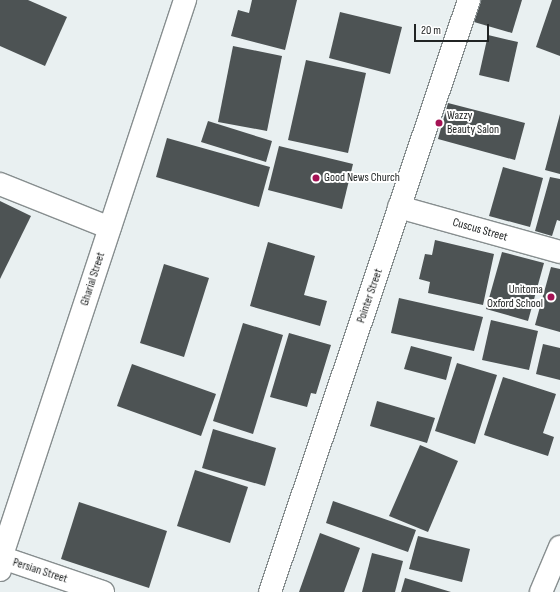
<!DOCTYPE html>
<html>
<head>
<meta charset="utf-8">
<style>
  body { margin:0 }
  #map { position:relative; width:560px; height:592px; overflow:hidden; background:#e9f0f1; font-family:"Sofia Sans Condensed",sans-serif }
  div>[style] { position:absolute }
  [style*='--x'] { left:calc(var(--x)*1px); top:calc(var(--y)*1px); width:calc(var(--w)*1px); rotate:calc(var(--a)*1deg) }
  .building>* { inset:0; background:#4d5354 }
  .roads { filter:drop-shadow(1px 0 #878e8f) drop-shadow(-1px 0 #878e8f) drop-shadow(0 1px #878e8f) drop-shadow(0 -1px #878e8f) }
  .street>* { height:22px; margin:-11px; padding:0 11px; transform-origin:11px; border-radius:11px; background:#fff }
  .dots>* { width:11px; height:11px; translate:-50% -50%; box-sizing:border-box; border:2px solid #fff; border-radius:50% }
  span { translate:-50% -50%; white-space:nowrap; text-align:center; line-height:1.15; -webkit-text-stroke:4px #fff; paint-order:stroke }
  .poi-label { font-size:12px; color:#212424 }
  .left { translate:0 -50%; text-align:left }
  .right { translate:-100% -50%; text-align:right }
  .street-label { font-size:12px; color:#212424 }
  .scale { position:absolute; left:414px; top:24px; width:75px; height:18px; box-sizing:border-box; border:2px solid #212424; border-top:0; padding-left:5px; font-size:12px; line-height:14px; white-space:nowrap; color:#212424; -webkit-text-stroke:3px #fff; paint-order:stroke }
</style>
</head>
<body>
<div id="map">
  <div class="building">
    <div style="clip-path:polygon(0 0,28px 0,67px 17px,45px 66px,0 46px)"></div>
    <div style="clip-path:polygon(252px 0,297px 0,285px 50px,231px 36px,238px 10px,249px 13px)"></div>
    <div style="clip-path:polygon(481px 0,522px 0,512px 33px,474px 22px)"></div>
    <div style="clip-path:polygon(552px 0,560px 0,560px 56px,536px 47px)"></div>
    <div style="clip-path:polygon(340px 12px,402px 27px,390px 74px,329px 58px)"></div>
    <div style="clip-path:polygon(488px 35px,518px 42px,509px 82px,479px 75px)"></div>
    <div style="clip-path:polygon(233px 46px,282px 56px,267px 131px,218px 122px)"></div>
    <div style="clip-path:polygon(306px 60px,366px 73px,348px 153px,288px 140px)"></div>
    <div style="clip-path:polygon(448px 103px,525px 123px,515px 160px,438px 139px)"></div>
    <div style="clip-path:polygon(560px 114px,560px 174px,545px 170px)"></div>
    <div style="clip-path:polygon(208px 121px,272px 141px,266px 162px,201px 142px)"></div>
    <div style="clip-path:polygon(167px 138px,270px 167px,259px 207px,156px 177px)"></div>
    <div style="clip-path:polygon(279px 146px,353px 164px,342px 209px,268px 190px)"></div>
    <div style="clip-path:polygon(503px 167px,543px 178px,530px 227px,489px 216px)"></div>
    <div style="clip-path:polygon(550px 177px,560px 179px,560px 221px,557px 220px,552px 236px,535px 231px)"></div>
    <div style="clip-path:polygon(0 201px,31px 216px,0 279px)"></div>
    <div style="clip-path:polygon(435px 240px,494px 254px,483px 305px,428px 293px,430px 282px,419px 279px,425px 254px,432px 255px)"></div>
    <div style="clip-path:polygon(268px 242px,315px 256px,304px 295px,327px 301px,320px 326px,250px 306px)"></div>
    <div style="clip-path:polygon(502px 252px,544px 263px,528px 321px,486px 309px)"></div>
    <div style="clip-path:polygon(164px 264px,209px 278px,184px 357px,140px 343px)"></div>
    <div style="clip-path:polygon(551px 267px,560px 269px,560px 332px,535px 325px)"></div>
    <div style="clip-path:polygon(399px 298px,483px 317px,474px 351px,391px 333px)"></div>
    <div style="clip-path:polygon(491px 320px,538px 331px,529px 370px,482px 360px)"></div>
    <div style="clip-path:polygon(243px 323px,283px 335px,253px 434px,213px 421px)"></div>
    <div style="clip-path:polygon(289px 333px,331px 345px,316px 394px,311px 393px,307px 407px,270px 397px)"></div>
    <div style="clip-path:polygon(543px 344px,560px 348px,560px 380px,536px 374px)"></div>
    <div style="clip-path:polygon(411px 346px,452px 357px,446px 380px,404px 369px)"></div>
    <div style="clip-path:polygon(457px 363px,497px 375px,475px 444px,435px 431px)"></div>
    <div style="clip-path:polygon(132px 364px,216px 394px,201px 436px,117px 406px)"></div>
    <div style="clip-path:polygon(503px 377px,556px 394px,543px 433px,554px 437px,548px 456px,484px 435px)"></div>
    <div style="clip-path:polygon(377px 401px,435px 418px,427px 443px,370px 426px)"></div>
    <div style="clip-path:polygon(213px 429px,276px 448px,265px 486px,202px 468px)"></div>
    <div style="clip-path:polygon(420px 445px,458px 461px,428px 532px,389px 516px)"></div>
    <div style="clip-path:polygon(195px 470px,248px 487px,230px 543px,177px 526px)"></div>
    <div style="clip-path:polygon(333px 501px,416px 530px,408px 552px,326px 523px)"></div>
    <div style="clip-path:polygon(79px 502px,167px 531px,149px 588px,61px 559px)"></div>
    <div style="clip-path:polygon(320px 533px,360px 548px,344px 592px,299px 592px)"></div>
    <div style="clip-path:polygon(418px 536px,470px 549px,462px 582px,409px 569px)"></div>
    <div style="clip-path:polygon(372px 553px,403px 561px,395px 592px,362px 592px)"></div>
    <div style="clip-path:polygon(405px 578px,451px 592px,401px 592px)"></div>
  </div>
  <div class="roads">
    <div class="street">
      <div style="--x:0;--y:184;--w:118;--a:21.8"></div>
      <div style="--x:399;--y:207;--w:167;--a:15.6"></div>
      <div style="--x:0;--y:557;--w:109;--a:18.8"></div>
      <div style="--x:0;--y:570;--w:12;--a:-85"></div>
      <div style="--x:1;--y:558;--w:588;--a:-71.75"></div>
      <div style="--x:270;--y:592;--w:625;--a:-71.42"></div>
      <div style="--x:541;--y:592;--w:49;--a:-67.1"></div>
    </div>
  </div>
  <div class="dots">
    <div style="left:439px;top:123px;background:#a41254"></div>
    <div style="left:316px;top:178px;background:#a41254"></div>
    <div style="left:551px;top:297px;background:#a41254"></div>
  </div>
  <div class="poi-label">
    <span class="left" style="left:447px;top:123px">Wazzy<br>Beauty Salon</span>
    <span class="left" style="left:324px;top:178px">Good News Church</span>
    <span class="right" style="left:543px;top:297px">Unitoma<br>Oxford School</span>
  </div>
  <div class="street-label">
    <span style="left:480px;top:230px;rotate:16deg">Cuscus Street</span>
    <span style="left:93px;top:279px;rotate:-72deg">Gharial Street</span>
    <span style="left:370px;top:296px;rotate:-71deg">Pointer Street</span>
    <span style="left:40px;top:571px;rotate:18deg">Persian Street</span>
  </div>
  <div class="scale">20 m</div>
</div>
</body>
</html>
